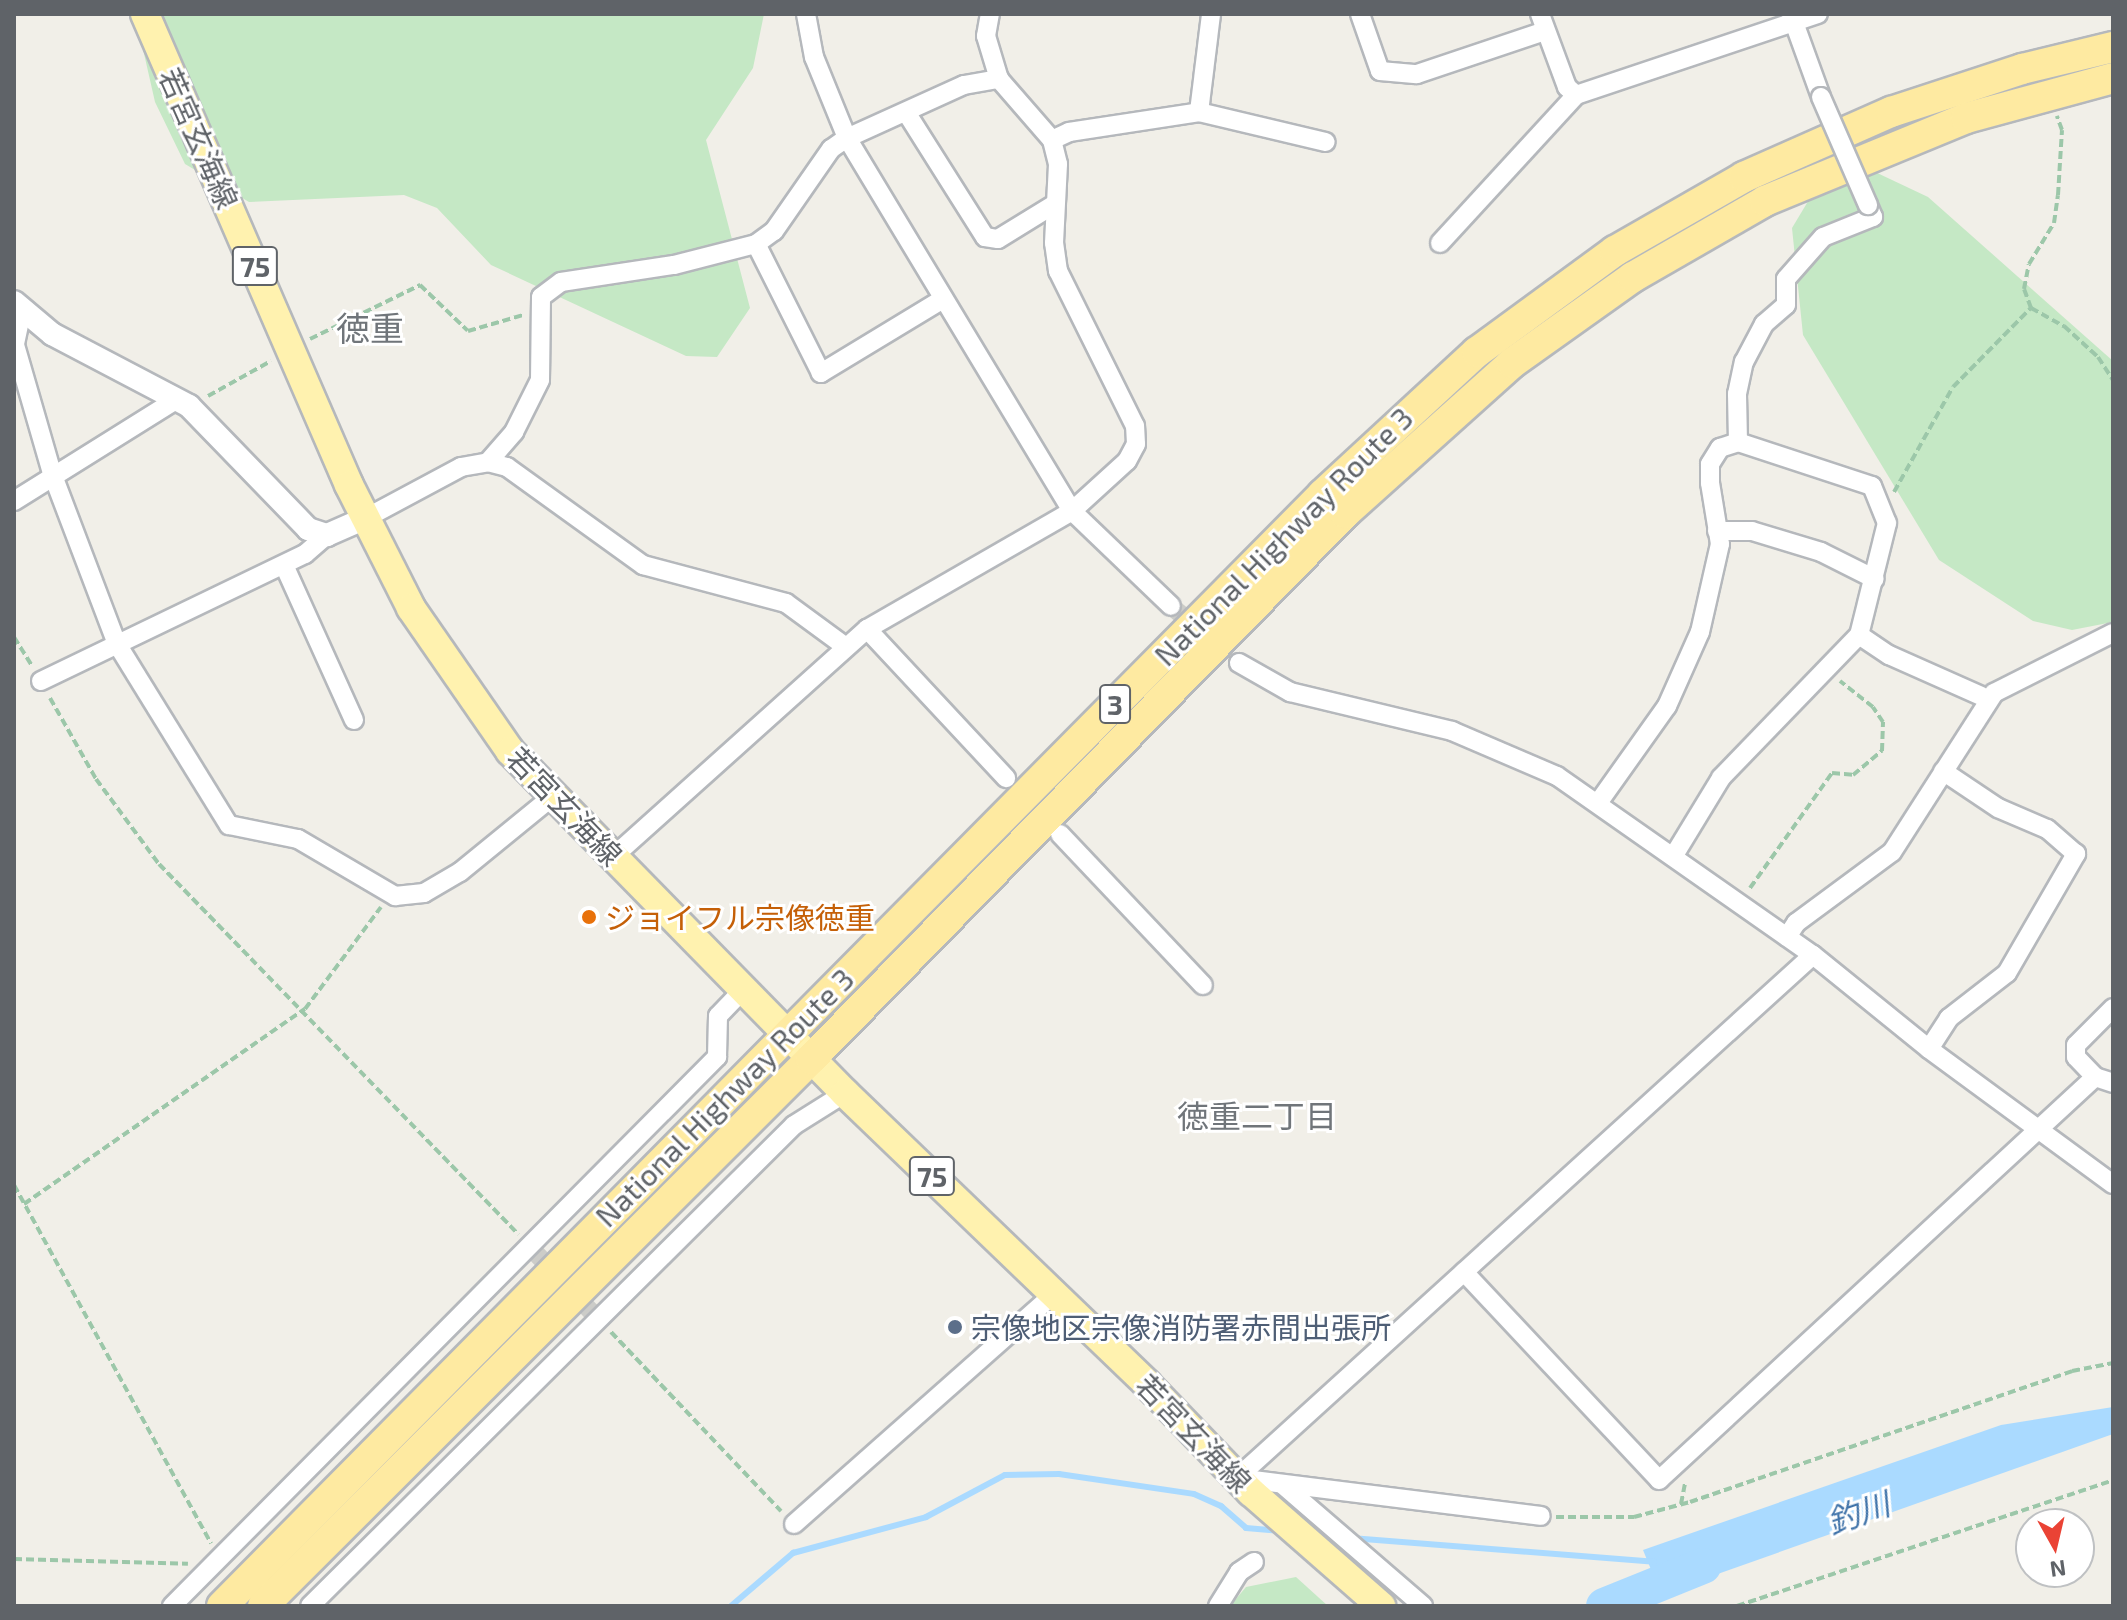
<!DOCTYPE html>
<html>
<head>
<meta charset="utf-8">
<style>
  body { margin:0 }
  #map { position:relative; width:2127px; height:1620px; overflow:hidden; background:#f1efe8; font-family:"Exo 2","Noto Sans JP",sans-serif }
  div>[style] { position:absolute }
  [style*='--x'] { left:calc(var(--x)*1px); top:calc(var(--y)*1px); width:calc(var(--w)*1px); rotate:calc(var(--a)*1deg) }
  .green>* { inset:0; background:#c5e8c5 }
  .water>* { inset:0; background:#aadaff }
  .stream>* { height:6px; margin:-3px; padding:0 3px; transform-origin:3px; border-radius:3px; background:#aadaff }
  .river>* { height:36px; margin:-18px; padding:0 18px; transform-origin:18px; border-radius:18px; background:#aadaff }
  .minor-tunnel>* { height:18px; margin-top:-9px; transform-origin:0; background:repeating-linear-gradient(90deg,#ccccc8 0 18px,transparent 0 27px) }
  .path>* { height:4px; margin-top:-2px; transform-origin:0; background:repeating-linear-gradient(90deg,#9cc7a9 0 8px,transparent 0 12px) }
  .roads { filter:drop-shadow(2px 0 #b5b8bc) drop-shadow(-2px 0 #b5b8bc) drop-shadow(0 2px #b5b8bc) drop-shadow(0 -2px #b5b8bc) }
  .minor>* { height:18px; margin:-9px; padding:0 9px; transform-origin:9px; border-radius:9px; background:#fff }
  .tertiary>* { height:22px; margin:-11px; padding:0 11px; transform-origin:11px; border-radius:11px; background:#fff }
  .primary>* { height:28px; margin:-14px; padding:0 14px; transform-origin:14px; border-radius:14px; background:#fff2af }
  .trunk>* { height:30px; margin:-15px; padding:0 15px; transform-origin:15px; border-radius:15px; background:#feeaa1 }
  .bridges { filter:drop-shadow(2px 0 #b5b8bc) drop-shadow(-2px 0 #b5b8bc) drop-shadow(0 2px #b5b8bc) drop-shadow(0 -2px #b5b8bc) }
  .minor-bridge>* { height:18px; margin:-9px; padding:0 9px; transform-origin:9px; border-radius:9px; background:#fff }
  .dots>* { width:22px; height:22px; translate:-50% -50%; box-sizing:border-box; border:4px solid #fff; border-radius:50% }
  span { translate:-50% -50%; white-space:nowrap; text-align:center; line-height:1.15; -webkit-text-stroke:6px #fff; paint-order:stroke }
  .shield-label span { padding:2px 6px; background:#fff; border:2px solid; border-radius:6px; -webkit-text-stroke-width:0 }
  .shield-label { font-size:28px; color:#5f6368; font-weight:700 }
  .street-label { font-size:30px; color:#5f6368 }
  .food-label { font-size:30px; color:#c56008 }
  .left { translate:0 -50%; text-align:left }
  .service-label { font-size:30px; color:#4e5e75 }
  .neighbourhood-label { font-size:32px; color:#70757a }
  .water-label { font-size:32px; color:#4174aa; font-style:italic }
  .quarter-label { font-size:34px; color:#70757a }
  .frame { position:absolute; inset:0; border:16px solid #5f6368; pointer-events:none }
  .north { position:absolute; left:2015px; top:1508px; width:80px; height:80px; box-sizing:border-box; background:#fff; border:2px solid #bfc1c3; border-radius:50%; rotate:172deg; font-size:22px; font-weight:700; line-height:32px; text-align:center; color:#5f6368 }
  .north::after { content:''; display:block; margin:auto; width:28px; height:36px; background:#ea4335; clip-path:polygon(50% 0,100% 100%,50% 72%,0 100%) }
</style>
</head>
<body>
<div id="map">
  <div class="green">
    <div style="clip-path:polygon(135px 14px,764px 14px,753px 68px,706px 140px,750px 308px,717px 357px,686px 356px,491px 265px,437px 208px,404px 195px,249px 202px,185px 164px,155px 102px)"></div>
    <div style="clip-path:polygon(1873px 171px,1928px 197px,2113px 361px,2113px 622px,2072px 630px,2033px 621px,1939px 560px,1803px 335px,1792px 228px,1819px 183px)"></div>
    <div style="clip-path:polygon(1296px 1577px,1328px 1606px,1230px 1606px,1246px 1587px)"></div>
  </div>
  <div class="water">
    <div style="clip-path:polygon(2113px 1407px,2113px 1434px,1661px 1594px,1643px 1550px,2001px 1425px)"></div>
  </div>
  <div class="stream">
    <div style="--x:1351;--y:1538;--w:304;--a:4.5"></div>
    <div style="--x:731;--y:1606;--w:82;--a:-40.5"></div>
    <div style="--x:793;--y:1553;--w:138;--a:-15.1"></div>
    <div style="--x:926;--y:1517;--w:89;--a:-28"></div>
    <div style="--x:1005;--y:1475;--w:54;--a:-1.1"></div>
    <div style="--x:1059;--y:1474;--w:136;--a:8.4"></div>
    <div style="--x:1194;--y:1494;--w:30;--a:24"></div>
    <div style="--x:1221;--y:1506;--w:33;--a:41"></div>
    <div style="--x:1246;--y:1528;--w:34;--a:5"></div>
  </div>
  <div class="river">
    <div style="--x:1604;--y:1606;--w:107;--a:-22"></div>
  </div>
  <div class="minor-tunnel">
    <div style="--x:1171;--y:606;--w:89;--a:40"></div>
    <div style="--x:530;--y:1247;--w:99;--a:46.6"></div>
  </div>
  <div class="path">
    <div style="--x:2031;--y:308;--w:38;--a:29"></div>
    <div style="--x:2064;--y:326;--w:46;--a:42.4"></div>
    <div style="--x:2098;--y:357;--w:27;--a:57"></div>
    <div style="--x:310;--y:339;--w:123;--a:-26.1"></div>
    <div style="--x:420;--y:285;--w:66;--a:43.8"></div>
    <div style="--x:468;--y:331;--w:57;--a:-16.2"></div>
    <div style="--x:208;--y:396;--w:72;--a:-29.1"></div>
    <div style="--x:1894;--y:492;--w:120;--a:-60.7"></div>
    <div style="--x:1953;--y:387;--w:111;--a:-45.4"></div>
    <div style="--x:2031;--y:308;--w:20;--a:-110"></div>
    <div style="--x:2024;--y:289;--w:25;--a:-79"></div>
    <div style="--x:2029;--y:264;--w:48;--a:-58.6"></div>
    <div style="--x:2054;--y:223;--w:28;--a:-82"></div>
    <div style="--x:2058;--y:195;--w:65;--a:-86.5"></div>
    <div style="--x:2062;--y:130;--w:15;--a:-110"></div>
    <div style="--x:14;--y:637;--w:34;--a:58"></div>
    <div style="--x:50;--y:698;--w:93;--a:60.4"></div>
    <div style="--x:96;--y:779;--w:106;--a:53.5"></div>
    <div style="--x:159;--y:864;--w:516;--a:45.86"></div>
    <div style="--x:1750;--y:888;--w:141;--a:-54.5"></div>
    <div style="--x:1832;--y:773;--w:21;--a:5"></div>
    <div style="--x:1853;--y:775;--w:38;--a:-40"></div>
    <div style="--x:1882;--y:751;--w:29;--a:-88"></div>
    <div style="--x:1883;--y:722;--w:18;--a:-124"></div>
    <div style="--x:1873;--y:707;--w:42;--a:-141.8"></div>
    <div style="--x:14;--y:1185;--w:409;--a:61.2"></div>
    <div style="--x:24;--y:1204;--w:342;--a:-34.8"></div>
    <div style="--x:305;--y:1009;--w:127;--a:-53.3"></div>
    <div style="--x:611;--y:1332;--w:247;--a:46.5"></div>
    <div style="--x:1681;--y:1504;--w:21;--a:-79"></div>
    <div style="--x:1556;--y:1517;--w:78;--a:0"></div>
    <div style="--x:1634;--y:1517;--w:58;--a:-15"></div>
    <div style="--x:1690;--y:1502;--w:404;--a:-18.9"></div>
    <div style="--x:2072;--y:1371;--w:42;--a:-11"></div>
    <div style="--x:14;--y:1559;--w:174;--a:1.6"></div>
    <div style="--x:1737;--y:1606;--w:397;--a:-18.5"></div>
  </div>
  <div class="roads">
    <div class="minor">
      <div style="--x:806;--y:14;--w:44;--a:79.5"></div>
      <div style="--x:814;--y:57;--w:87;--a:67.8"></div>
      <div style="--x:847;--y:138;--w:436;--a:58.9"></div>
      <div style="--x:1072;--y:511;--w:137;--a:43.8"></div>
      <div style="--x:1360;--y:14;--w:60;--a:70.7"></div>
      <div style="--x:1380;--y:71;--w:37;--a:5"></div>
      <div style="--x:1417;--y:74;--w:135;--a:-18.6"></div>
      <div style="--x:1540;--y:14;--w:78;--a:69.7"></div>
      <div style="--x:1567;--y:87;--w:12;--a:42"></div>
      <div style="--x:1576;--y:95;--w:255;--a:-18.5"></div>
      <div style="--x:1791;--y:14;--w:88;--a:70.1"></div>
      <div style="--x:906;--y:112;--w:148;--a:57.7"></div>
      <div style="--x:985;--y:237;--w:13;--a:9"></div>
      <div style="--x:998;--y:239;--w:67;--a:-31.6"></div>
      <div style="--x:1199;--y:112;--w:99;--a:-83"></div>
      <div style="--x:1052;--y:140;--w:19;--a:-25"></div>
      <div style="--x:1069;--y:132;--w:132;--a:-8.7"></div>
      <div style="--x:1199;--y:112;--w:130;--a:13.3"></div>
      <div style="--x:1440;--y:243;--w:201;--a:-47.4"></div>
      <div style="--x:943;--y:299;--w:143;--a:148.8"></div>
      <div style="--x:821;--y:373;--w:144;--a:-116.7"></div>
      <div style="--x:756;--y:244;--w:22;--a:-36"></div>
      <div style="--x:774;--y:231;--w:100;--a:-55.2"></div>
      <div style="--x:831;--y:149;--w:19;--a:-35"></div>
      <div style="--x:847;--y:138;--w:128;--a:-24.4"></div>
      <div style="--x:964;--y:85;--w:36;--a:-10"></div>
      <div style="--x:22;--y:311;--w:35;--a:102"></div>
      <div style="--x:15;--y:345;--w:133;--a:73.9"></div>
      <div style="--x:52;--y:473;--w:183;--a:69.2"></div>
      <div style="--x:117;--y:644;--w:213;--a:58.3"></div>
      <div style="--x:229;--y:825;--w:70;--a:11.5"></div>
      <div style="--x:298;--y:839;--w:113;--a:30.4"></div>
      <div style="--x:395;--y:896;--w:29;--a:-6"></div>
      <div style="--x:424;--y:893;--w:42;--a:-30.3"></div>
      <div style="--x:460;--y:872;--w:119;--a:-39.2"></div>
      <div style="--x:1738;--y:442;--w:48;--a:-91.2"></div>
      <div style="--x:1737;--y:394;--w:33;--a:-78"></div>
      <div style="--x:1744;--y:362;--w:43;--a:-62.2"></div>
      <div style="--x:1764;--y:324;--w:29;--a:-41"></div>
      <div style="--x:1786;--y:305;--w:26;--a:-90"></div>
      <div style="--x:1786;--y:279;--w:56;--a:-48.6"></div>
      <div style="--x:1823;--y:237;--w:54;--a:-21.8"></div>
      <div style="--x:1873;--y:217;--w:13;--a:-113"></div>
      <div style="--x:488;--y:462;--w:40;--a:-49"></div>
      <div style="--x:514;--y:432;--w:58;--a:-63.4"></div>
      <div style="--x:540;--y:380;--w:83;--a:-89.3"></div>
      <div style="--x:541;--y:297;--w:25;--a:-37"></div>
      <div style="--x:561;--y:282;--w:114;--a:-8.6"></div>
      <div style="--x:674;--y:265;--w:85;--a:-14.4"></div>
      <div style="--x:14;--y:501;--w:192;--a:-32"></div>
      <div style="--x:366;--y:518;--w:108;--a:-28.2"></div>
      <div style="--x:461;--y:467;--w:27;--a:-10"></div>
      <div style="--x:488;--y:462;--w:20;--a:15"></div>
      <div style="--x:507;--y:467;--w:168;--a:35.8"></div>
      <div style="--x:643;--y:565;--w:148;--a:14.9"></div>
      <div style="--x:786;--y:603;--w:74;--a:36.3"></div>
      <div style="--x:1717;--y:531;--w:35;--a:0"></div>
      <div style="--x:1752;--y:531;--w:72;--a:16.9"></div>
      <div style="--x:1821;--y:552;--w:60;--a:26.6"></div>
      <div style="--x:284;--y:565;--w:170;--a:65.7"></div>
      <div style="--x:867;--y:629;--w:204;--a:47"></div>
      <div style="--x:1859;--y:635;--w:36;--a:34"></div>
      <div style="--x:1889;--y:655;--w:101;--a:24"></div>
      <div style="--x:1239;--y:663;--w:59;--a:29.6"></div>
      <div style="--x:1290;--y:692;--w:167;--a:13.5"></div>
      <div style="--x:1452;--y:731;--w:114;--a:23.2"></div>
      <div style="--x:1557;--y:776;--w:312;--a:35"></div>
      <div style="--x:1813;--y:955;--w:149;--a:39"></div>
      <div style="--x:1929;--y:1049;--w:228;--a:36.3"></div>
      <div style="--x:41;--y:681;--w:293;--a:-25.7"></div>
      <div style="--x:305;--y:554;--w:29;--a:-41"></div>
      <div style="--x:1598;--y:803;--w:119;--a:-54.6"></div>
      <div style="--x:1667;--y:706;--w:81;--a:-66"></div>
      <div style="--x:1700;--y:632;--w:90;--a:-77.2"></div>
      <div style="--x:1720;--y:544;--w:62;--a:-99.3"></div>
      <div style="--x:1710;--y:483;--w:19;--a:-90"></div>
      <div style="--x:1710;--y:464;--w:19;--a:-58"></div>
      <div style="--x:1720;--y:448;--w:19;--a:-18"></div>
      <div style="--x:1738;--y:442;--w:141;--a:18.2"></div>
      <div style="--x:1872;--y:486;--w:40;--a:68"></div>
      <div style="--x:1887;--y:523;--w:115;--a:104"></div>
      <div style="--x:1859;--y:635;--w:199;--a:134"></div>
      <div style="--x:1721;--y:778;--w:92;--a:121.3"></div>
      <div style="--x:1060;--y:834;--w:208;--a:46.6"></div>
      <div style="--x:614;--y:856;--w:340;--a:-41.9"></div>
      <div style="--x:867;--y:629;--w:237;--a:-29.9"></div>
      <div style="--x:1072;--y:511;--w:74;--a:-42.3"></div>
      <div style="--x:1127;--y:461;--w:19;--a:-62"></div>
      <div style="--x:1136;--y:444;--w:18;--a:-93"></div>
      <div style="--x:1135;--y:426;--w:173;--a:-116.4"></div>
      <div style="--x:1058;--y:271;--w:28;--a:-98"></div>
      <div style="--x:1054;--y:243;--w:79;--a:-87.1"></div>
      <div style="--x:1058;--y:164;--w:25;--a:-104"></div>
      <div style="--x:1052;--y:140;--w:81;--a:-131"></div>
      <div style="--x:999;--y:79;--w:45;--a:-106.8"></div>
      <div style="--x:986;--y:36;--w:22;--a:-80"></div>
      <div style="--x:1787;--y:937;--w:17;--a:-57"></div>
      <div style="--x:1796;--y:923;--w:119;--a:-36.5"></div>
      <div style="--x:1892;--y:852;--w:189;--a:-57.3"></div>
      <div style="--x:1994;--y:693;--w:133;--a:-26.8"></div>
      <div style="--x:2113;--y:1008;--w:52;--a:135"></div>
      <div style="--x:2076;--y:1045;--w:12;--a:90"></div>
      <div style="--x:2076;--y:1057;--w:28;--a:46"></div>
      <div style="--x:2095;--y:1077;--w:19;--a:18"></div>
      <div style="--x:1929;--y:1049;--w:37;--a:-57"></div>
      <div style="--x:1949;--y:1018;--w:73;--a:-37.8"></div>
      <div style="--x:2007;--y:973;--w:138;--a:-59.9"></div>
      <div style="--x:2076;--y:854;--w:38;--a:-139"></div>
      <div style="--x:2047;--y:829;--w:53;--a:-156.8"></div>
      <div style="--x:1998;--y:808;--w:66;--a:-146.1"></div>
      <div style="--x:1464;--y:1272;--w:285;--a:46.8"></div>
      <div style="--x:1659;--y:1480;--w:594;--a:-42.75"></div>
      <div style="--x:1237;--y:1478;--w:778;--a:-42.24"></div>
      <div style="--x:1237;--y:1478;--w:306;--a:7.1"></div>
      <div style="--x:1283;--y:1485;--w:185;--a:40.8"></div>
      <div style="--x:794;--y:1524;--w:347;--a:-41.5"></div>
      <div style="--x:172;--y:1606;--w:774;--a:-45.21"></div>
      <div style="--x:717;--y:1057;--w:41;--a:-88.6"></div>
      <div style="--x:718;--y:1016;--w:36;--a:-46"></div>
      <div style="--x:310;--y:1606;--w:682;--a:-44.82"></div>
      <div style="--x:794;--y:1125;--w:60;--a:-32.1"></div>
      <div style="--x:1218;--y:1606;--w:40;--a:-58"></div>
      <div style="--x:1239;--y:1572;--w:18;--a:-34"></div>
    </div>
    <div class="tertiary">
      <div style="--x:14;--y:302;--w:50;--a:40.1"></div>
      <div style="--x:52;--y:334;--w:155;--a:27.7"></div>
      <div style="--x:189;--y:406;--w:171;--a:45.9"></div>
      <div style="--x:308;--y:529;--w:20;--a:18"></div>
      <div style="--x:327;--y:535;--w:43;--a:-23.6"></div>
    </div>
    <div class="primary">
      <div style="--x:145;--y:14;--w:513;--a:66.58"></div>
      <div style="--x:349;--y:485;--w:138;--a:63.2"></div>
      <div style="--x:411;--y:608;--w:174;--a:55.3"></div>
      <div style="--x:510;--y:751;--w:479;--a:45.6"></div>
      <div style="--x:845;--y:1093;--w:419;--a:43.9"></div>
      <div style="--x:1147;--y:1384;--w:150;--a:46.1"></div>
      <div style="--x:1251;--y:1492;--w:173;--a:41.2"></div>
    </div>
    <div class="trunk">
      <div style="--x:222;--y:1606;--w:1565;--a:-45.28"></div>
      <div style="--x:1323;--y:494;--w:209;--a:-42.7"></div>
      <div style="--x:1477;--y:352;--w:171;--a:-36.2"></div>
      <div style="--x:1615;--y:251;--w:149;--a:-29.8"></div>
      <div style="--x:1744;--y:177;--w:161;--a:-23.9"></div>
      <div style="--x:1891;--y:112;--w:138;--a:-18.2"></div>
      <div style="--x:2022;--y:69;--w:94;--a:-13.6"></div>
      <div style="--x:263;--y:1606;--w:774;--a:-44.95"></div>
      <div style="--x:811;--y:1059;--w:764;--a:-45.64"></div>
      <div style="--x:1345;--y:513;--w:224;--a:-41.9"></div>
      <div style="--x:1512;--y:363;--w:148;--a:-35.4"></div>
      <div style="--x:1633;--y:277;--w:152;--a:-29.9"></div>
      <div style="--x:1765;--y:201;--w:217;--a:-22.4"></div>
      <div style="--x:1966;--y:118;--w:152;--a:-15.2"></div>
    </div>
  </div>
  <div class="bridges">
    <div class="minor-bridge">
      <div style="--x:1821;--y:97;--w:118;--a:66.5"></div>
    </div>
  </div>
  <div class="dots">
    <div style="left:589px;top:917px;background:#e8710a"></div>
    <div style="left:955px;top:1327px;background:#5c6f8a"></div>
  </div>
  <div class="shield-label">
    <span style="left:255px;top:266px">75</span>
    <span style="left:1115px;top:704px">3</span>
    <span style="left:932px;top:1176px">75</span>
  </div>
  <div class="street-label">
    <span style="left:199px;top:138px;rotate:66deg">若宮玄海線</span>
    <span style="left:1283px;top:536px;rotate:-45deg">National Highway Route 3</span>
    <span style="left:565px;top:806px;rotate:46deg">若宮玄海線</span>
    <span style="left:724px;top:1097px;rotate:-45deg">National Highway Route 3</span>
    <span style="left:1194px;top:1433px;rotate:46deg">若宮玄海線</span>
  </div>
  <div class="food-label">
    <span class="left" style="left:605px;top:917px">ジョイフル宗像徳重</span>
  </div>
  <div class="service-label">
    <span class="left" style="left:971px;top:1327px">宗像地区宗像消防署赤間出張所</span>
  </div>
  <div class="neighbourhood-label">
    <span style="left:1257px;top:1115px">徳重二丁目</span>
  </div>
  <div class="water-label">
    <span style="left:1858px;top:1512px;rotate:-19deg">釣川</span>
  </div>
  <div class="quarter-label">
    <span style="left:370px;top:328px">徳重</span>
  </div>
  <div class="frame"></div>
  <div class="north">N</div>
</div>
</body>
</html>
